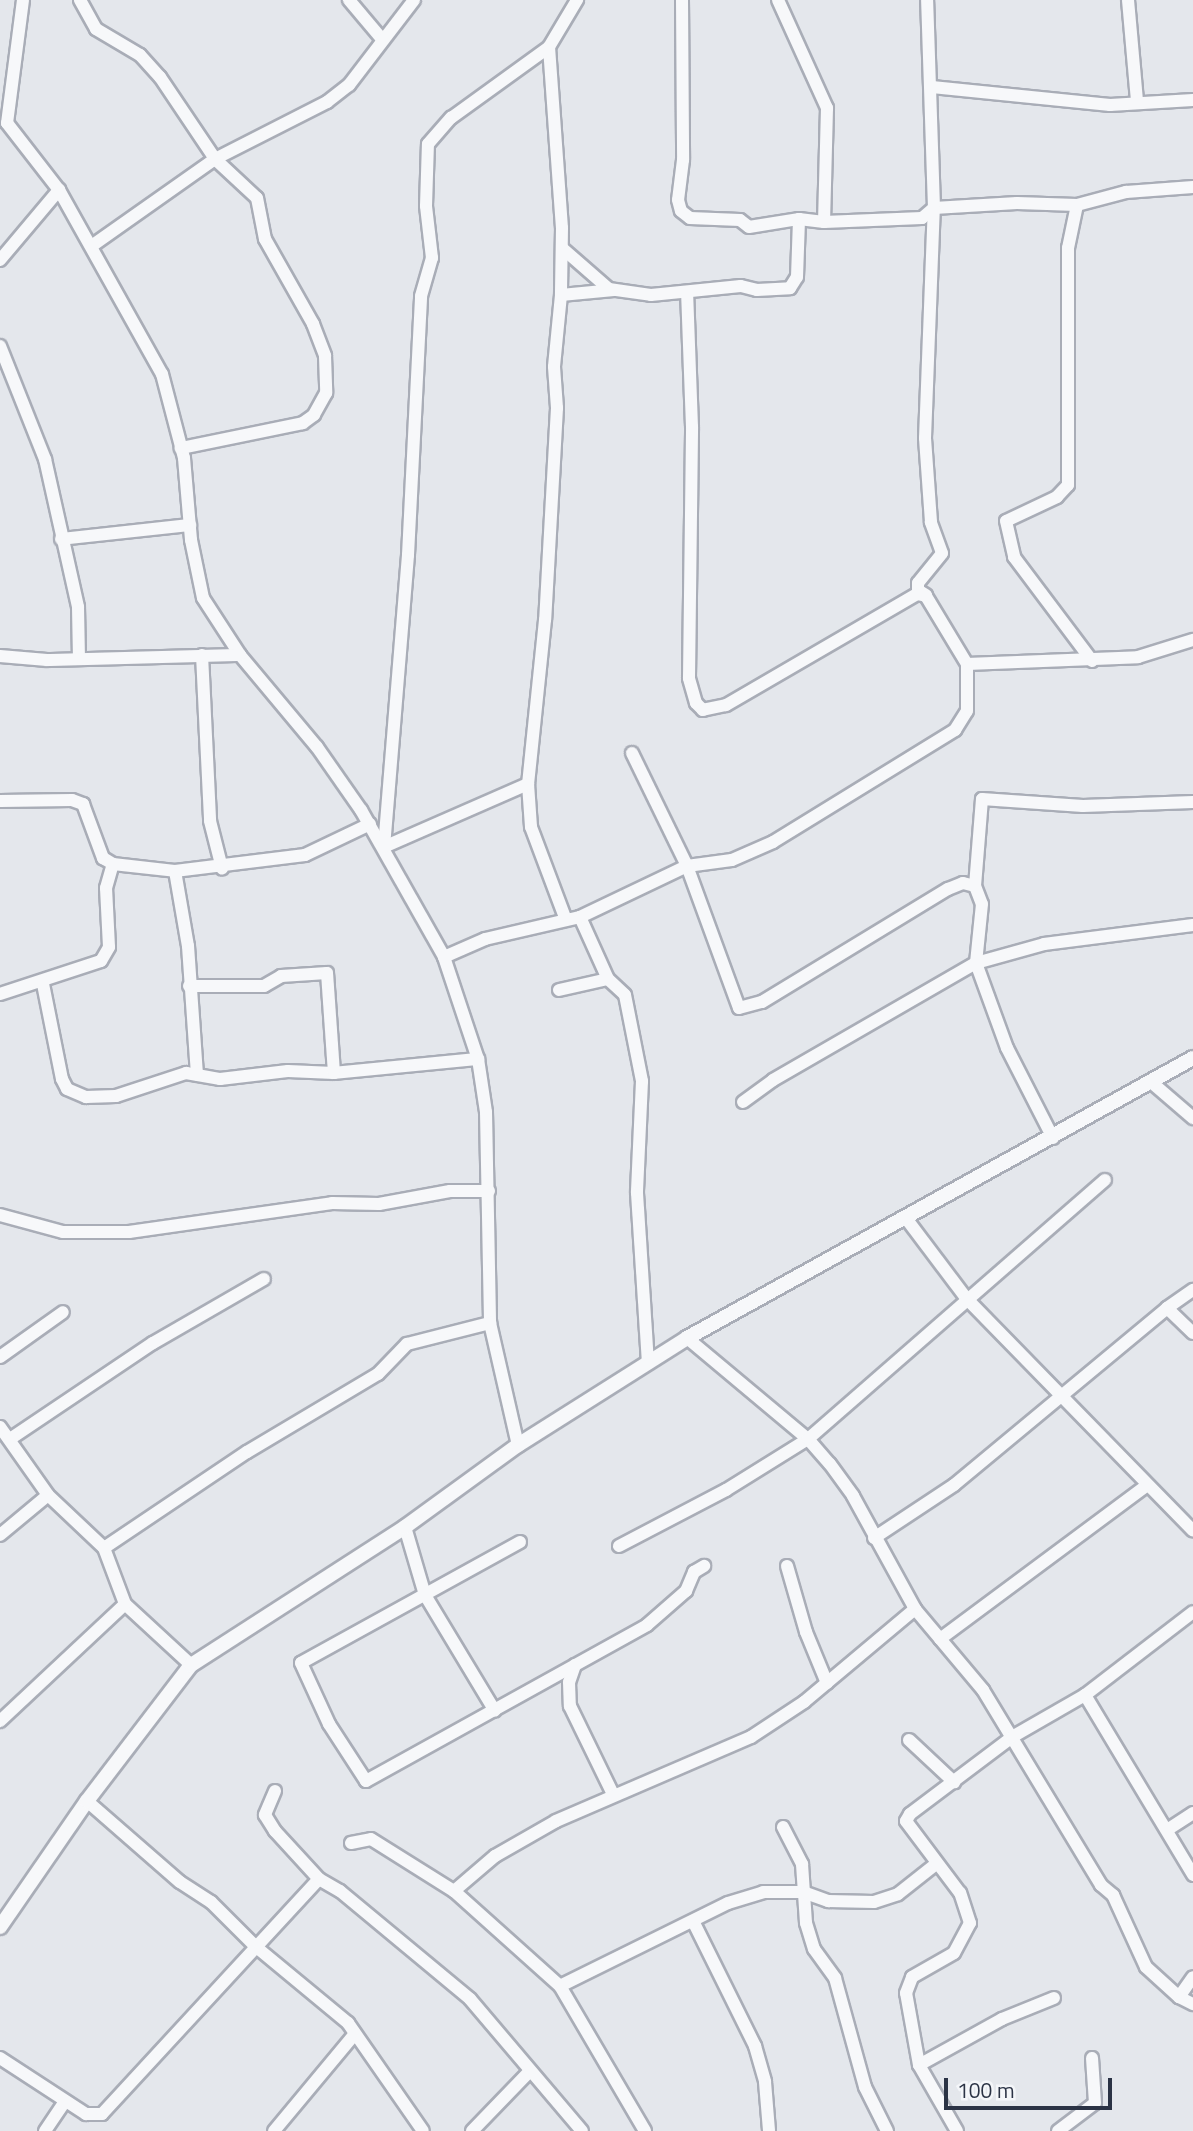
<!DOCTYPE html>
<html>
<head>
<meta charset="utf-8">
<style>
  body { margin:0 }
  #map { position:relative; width:1193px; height:2131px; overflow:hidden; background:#e4e7ec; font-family:"Titillium Web",sans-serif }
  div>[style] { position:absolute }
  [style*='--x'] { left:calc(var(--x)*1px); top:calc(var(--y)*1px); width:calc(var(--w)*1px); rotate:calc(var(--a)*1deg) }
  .roads { filter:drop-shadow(2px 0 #a9adb7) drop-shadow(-2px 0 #a9adb7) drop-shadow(0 2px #a9adb7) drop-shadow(0 -2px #a9adb7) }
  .minor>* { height:12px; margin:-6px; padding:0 6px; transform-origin:6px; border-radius:6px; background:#f7f8fa }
  .tertiary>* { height:14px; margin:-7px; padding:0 7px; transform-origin:7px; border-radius:7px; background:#f7f8fa }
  span { translate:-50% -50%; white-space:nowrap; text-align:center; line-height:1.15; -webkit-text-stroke:6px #f4f6f9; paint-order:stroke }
  .scale { position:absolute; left:944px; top:2078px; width:168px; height:32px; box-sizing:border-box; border:4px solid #2b3345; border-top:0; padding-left:9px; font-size:21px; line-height:24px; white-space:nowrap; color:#2b3345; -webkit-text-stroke:5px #f4f6f9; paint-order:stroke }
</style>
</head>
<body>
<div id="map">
  <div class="roads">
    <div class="minor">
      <div style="--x:23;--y:0;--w:124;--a:97.4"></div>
      <div style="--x:7;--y:123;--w:85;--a:52.2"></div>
      <div style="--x:59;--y:190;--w:211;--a:60.8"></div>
      <div style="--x:162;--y:374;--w:87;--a:75.3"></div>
      <div style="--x:184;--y:458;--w:82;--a:85.1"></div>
      <div style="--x:191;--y:540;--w:59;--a:78.3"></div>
      <div style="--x:203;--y:598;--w:68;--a:57"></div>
      <div style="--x:240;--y:655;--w:120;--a:50.1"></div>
      <div style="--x:317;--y:747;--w:77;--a:55.1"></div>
      <div style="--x:361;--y:810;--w:169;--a:60.5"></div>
      <div style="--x:444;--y:957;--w:108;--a:71.6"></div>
      <div style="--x:478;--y:1059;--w:54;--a:81.4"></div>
      <div style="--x:486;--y:1112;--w:211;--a:88.9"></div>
      <div style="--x:490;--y:1323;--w:125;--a:77.1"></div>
      <div style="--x:80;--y:0;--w:33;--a:61"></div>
      <div style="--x:96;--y:29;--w:51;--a:30.6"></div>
      <div style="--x:140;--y:55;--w:30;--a:48"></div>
      <div style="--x:160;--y:77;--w:99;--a:56.1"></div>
      <div style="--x:215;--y:159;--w:57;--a:42.9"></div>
      <div style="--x:257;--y:198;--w:42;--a:79"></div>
      <div style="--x:265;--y:239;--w:98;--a:60.5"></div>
      <div style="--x:313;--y:324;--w:34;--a:69"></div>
      <div style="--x:325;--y:356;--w:37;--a:88"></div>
      <div style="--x:326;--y:393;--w:25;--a:119"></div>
      <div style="--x:314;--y:415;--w:14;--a:144"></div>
      <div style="--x:303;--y:423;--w:125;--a:168.4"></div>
      <div style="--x:349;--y:0;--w:51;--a:49.8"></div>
      <div style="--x:682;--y:0;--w:160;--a:89.6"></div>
      <div style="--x:683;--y:160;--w:40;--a:97.1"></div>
      <div style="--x:678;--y:200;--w:11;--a:75"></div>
      <div style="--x:681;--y:211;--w:11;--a:38"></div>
      <div style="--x:690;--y:218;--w:50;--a:2.3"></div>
      <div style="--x:740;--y:220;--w:11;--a:38"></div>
      <div style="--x:749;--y:227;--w:51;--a:-9.1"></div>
      <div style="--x:799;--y:219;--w:25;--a:7"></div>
      <div style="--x:824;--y:222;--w:98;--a:-2.3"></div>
      <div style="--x:922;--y:218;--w:16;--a:-40"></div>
      <div style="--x:934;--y:208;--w:83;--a:-3.4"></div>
      <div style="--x:1017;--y:203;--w:60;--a:1.9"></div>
      <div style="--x:1077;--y:205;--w:51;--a:-14.9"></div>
      <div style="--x:1126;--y:192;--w:67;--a:-4.3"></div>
      <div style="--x:778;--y:0;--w:119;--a:65.6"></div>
      <div style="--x:827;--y:108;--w:114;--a:91.5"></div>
      <div style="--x:1128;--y:0;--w:101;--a:84.9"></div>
      <div style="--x:549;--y:47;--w:181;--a:85.9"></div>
      <div style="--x:562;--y:228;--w:67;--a:90.9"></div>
      <div style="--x:561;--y:295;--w:72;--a:95.6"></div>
      <div style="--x:554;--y:367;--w:41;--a:85.8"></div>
      <div style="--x:557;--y:408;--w:212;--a:93.2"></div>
      <div style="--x:545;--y:620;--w:165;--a:95.9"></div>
      <div style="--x:528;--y:784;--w:43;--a:86"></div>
      <div style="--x:531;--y:827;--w:99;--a:69.4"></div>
      <div style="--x:932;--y:87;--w:179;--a:5.8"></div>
      <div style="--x:1110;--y:105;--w:83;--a:-3.4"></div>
      <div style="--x:1077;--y:205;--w:44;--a:101.8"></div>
      <div style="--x:1068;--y:248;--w:237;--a:90"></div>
      <div style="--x:1068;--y:485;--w:16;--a:133"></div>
      <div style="--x:1057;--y:497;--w:56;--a:154.8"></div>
      <div style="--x:1006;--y:521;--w:37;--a:77"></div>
      <div style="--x:1014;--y:557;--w:130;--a:53.1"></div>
      <div style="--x:93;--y:245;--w:149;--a:-35.2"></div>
      <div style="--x:215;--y:159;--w:126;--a:-27"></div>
      <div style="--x:327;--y:102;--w:28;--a:-38"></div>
      <div style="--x:349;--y:85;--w:107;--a:-52.6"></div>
      <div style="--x:562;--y:248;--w:62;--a:41.1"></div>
      <div style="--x:609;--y:289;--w:42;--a:8.1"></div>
      <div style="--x:651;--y:295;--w:90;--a:-5.7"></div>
      <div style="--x:741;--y:286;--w:16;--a:14"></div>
      <div style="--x:757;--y:290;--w:33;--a:-3"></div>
      <div style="--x:790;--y:288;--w:13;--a:-58"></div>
      <div style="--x:797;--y:277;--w:58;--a:-88"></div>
      <div style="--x:0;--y:260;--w:92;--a:-49.9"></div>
      <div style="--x:561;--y:295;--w:53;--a:-5.4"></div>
      <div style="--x:0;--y:346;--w:122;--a:68.3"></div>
      <div style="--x:45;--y:459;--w:152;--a:77.4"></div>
      <div style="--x:78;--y:607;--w:51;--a:88.9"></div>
      <div style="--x:61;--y:539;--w:130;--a:-6.2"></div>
      <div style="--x:926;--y:595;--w:9;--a:-148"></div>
      <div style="--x:918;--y:590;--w:7;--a:-90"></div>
      <div style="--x:918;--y:583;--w:38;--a:-51"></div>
      <div style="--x:942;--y:553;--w:33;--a:-110"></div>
      <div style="--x:931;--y:522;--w:84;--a:-94.1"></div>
      <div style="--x:925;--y:438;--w:230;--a:-87.8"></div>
      <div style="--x:934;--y:208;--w:208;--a:-91.9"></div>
      <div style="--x:202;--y:655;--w:166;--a:87.2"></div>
      <div style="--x:210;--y:821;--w:49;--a:75.7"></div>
      <div style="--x:0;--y:656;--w:47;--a:4.9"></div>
      <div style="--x:47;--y:660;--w:193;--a:-1.5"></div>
      <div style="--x:967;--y:664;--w:171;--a:-2.3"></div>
      <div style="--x:1138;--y:657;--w:58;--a:-17.2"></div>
      <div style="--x:632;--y:753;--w:126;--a:64"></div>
      <div style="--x:687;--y:866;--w:151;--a:69.9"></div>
      <div style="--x:739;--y:1008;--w:24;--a:-15"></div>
      <div style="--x:762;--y:1002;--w:218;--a:-31.3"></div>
      <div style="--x:948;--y:889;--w:16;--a:-22"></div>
      <div style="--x:963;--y:883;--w:12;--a:14"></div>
      <div style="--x:975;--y:886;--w:19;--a:69"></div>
      <div style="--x:982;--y:904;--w:59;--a:95.8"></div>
      <div style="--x:976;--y:963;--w:90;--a:70"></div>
      <div style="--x:1007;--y:1048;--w:101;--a:62.9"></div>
      <div style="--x:528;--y:784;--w:157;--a:156.4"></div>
      <div style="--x:384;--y:847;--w:293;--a:-85.3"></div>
      <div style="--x:408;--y:555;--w:259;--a:-87.1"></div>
      <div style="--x:421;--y:296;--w:40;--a:-74"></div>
      <div style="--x:432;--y:258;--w:52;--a:-96.6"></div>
      <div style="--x:426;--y:206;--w:62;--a:-88.2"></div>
      <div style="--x:428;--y:144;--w:35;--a:-49"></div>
      <div style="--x:451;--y:118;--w:121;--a:-35.9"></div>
      <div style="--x:549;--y:47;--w:55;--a:-59.2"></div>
      <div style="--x:0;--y:801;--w:72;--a:-0.8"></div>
      <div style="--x:72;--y:800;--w:12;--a:20"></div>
      <div style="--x:83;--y:804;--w:58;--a:69.7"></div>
      <div style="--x:103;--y:858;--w:12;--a:31"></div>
      <div style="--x:113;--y:864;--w:62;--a:6.4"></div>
      <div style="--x:175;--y:871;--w:131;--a:-7"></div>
      <div style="--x:305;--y:855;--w:72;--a:-25.5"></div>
      <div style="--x:175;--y:871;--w:76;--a:80.2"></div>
      <div style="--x:188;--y:946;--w:129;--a:86"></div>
      <div style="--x:975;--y:886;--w:87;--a:-85.4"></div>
      <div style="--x:982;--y:799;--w:101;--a:4"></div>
      <div style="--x:1083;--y:806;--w:110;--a:-2.1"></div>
      <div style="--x:580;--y:917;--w:68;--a:65.7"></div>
      <div style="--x:608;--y:979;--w:23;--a:43"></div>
      <div style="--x:625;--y:995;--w:88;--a:78.8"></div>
      <div style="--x:642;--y:1081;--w:112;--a:92.6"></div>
      <div style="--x:637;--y:1193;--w:170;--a:86.3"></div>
      <div style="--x:444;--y:957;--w:45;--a:-23.7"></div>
      <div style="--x:485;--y:939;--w:98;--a:-13"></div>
      <div style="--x:580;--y:917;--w:119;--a:-25.5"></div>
      <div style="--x:687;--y:866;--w:45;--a:-7.6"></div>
      <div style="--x:732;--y:860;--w:45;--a:-23.7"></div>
      <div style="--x:773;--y:842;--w:214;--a:-31.6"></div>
      <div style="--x:955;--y:730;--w:22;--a:-58"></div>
      <div style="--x:967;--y:711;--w:47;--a:-90"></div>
      <div style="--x:967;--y:664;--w:79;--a:-121.1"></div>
      <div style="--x:926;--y:596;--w:9;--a:-167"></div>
      <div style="--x:917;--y:594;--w:221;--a:149.8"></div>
      <div style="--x:726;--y:705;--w:24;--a:168"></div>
      <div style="--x:703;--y:710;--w:10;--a:-135"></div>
      <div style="--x:696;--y:703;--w:26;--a:-106"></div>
      <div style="--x:689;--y:678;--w:251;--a:-89.3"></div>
      <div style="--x:692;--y:427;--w:134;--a:-92.1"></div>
      <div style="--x:43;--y:984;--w:97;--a:78.7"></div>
      <div style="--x:62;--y:1079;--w:11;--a:63"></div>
      <div style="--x:67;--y:1089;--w:21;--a:23"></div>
      <div style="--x:86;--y:1097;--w:30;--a:-2"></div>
      <div style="--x:116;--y:1096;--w:74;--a:-18.2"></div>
      <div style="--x:186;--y:1073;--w:35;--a:10"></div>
      <div style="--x:220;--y:1079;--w:68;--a:-6.7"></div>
      <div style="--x:288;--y:1071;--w:46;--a:2.5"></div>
      <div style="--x:334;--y:1073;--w:145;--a:-5.6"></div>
      <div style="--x:189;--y:986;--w:75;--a:0"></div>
      <div style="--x:264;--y:986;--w:20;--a:-30"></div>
      <div style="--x:281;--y:976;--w:46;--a:-3.7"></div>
      <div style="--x:327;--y:973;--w:100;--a:86"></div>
      <div style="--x:559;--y:990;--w:50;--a:-12.7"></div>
      <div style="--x:0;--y:994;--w:106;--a:-18.1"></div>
      <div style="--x:101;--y:961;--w:16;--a:-60"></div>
      <div style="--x:109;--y:947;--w:59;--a:-92.9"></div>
      <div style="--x:106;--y:888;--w:25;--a:-74"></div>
      <div style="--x:1150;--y:1081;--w:57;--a:40.7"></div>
      <div style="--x:743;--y:1102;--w:37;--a:-36"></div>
      <div style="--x:773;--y:1080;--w:234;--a:-30"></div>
      <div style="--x:976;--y:963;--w:71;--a:-15.6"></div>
      <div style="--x:1044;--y:944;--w:150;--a:-7.3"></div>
      <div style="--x:0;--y:1215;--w:65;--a:15.1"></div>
      <div style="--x:63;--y:1232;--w:66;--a:0"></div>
      <div style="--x:129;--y:1232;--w:205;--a:-8.1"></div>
      <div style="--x:332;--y:1203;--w:47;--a:1.2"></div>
      <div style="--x:379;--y:1204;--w:72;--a:-10.4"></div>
      <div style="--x:450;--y:1191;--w:39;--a:0"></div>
      <div style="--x:905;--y:1217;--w:101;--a:53"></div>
      <div style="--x:966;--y:1298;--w:325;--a:45.7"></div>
      <div style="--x:1167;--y:1308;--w:32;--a:-35"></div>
      <div style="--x:687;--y:1338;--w:158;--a:39.9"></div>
      <div style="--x:808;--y:1439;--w:33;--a:49"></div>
      <div style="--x:830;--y:1464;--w:39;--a:54"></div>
      <div style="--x:853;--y:1496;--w:129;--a:61.2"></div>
      <div style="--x:915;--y:1609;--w:106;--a:50"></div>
      <div style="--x:983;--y:1690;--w:228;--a:58.8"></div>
      <div style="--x:1101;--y:1885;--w:16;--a:40"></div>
      <div style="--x:1113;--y:1895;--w:79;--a:65.4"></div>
      <div style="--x:1146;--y:1967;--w:45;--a:42.3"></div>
      <div style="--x:1179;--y:1997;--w:24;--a:-55"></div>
      <div style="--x:0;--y:1357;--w:77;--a:-35.5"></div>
      <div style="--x:0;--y:1427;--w:83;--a:54.8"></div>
      <div style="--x:48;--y:1495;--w:77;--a:43.4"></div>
      <div style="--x:104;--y:1548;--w:60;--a:69.4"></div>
      <div style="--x:125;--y:1604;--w:90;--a:42.7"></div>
      <div style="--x:10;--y:1439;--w:172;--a:-33.9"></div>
      <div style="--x:153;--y:1343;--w:128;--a:-30"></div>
      <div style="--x:405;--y:1527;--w:71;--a:73.6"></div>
      <div style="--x:425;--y:1595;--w:135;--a:58.9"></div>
      <div style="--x:0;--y:1535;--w:62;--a:-39.8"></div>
      <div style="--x:874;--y:1538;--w:96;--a:-33.5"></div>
      <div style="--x:954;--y:1485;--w:277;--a:-39.7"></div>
      <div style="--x:1167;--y:1308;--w:36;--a:44"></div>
      <div style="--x:520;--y:1542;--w:250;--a:151.1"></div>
      <div style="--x:301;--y:1663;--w:67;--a:65.3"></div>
      <div style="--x:329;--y:1724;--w:68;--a:57"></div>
      <div style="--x:366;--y:1781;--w:321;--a:-29"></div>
      <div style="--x:647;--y:1625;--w:52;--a:-41.1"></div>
      <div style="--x:686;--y:1591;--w:21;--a:-67"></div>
      <div style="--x:694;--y:1572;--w:12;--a:-31"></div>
      <div style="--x:619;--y:1546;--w:121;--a:-27.6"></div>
      <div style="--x:726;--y:1490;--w:97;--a:-31.9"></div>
      <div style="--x:808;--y:1439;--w:394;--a:-41.1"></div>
      <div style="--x:104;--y:1548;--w:172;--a:-33.9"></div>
      <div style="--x:247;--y:1452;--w:152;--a:-30.8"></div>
      <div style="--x:378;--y:1374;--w:42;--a:-46"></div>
      <div style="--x:407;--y:1344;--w:86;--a:-14.2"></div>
      <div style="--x:787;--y:1566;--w:69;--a:73.9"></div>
      <div style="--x:806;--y:1632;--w:55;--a:67.6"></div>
      <div style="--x:940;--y:1639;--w:258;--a:-36.6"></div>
      <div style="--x:575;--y:1665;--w:18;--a:109"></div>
      <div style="--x:569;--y:1682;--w:24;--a:88"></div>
      <div style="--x:570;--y:1706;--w:98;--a:64"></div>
      <div style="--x:1085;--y:1695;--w:210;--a:59"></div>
      <div style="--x:0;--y:1721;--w:171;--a:-43.1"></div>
      <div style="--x:909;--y:1740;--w:62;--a:43"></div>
      <div style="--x:275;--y:1791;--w:26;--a:113"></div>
      <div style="--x:265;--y:1815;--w:19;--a:58"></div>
      <div style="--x:275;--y:1831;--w:65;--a:47.5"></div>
      <div style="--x:319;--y:1879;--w:24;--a:30"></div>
      <div style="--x:340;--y:1891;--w:169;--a:39.7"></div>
      <div style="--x:470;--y:1999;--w:173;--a:49.7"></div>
      <div style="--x:87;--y:1801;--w:123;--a:41.1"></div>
      <div style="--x:180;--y:1882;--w:37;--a:33"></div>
      <div style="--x:211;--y:1902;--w:62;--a:45"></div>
      <div style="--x:255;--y:1946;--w:121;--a:39.6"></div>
      <div style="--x:348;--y:2023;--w:131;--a:55.2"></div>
      <div style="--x:783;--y:1827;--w:42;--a:62.8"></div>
      <div style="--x:802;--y:1864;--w:59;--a:86.1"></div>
      <div style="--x:806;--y:1923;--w:27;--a:73"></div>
      <div style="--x:814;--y:1949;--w:36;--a:54"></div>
      <div style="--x:835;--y:1978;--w:113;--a:74.6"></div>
      <div style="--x:865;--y:2087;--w:49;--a:63.4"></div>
      <div style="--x:1167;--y:1830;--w:31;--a:-33"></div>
      <div style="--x:351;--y:1843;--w:20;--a:-11"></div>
      <div style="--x:371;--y:1839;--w:98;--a:32.1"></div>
      <div style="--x:454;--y:1891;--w:142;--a:41.9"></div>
      <div style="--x:560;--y:1986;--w:168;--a:59.6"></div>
      <div style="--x:454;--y:1891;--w:54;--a:-40.5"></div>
      <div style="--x:495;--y:1856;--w:70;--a:-29.8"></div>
      <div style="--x:556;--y:1821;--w:212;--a:-23.3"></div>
      <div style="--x:751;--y:1737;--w:64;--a:-33.4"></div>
      <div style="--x:804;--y:1702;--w:145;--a:-40"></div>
      <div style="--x:693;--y:1921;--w:140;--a:63.6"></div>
      <div style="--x:755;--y:2046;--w:37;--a:74"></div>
      <div style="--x:765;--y:2082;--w:49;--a:85.3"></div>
      <div style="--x:560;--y:1986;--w:187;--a:-26.3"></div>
      <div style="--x:728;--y:1903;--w:37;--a:-17"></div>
      <div style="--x:763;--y:1892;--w:40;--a:0"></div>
      <div style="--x:803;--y:1892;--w:27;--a:20"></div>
      <div style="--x:828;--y:1901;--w:46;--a:1.2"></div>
      <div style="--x:874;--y:1902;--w:25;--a:-18"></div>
      <div style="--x:898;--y:1894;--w:48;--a:-38.3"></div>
      <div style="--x:1179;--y:1997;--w:16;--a:27"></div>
      <div style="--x:0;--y:2058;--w:103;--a:33.1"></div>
      <div style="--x:86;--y:2114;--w:16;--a:0"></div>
      <div style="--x:102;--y:2114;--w:320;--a:-47.3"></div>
      <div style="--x:919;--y:2065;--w:95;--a:-29"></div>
      <div style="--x:1002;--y:2019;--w:56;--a:-22"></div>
      <div style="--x:45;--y:2131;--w:36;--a:-56"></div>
      <div style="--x:274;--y:2131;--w:125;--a:-50.2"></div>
      <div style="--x:472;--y:2131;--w:82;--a:-46"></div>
      <div style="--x:957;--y:2131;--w:76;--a:-119.9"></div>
      <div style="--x:919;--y:2065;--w:73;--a:-100.2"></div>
      <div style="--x:906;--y:1993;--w:17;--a:-69"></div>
      <div style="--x:912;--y:1977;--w:48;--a:-29.7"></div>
      <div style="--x:954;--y:1953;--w:34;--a:-62"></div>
      <div style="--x:970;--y:1923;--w:32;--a:-108"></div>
      <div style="--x:960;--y:1893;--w:90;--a:-126.9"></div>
      <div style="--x:906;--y:1821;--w:8;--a:-60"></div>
      <div style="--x:910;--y:1814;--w:128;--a:-37"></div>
      <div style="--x:1012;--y:1737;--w:84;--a:-29.9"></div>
      <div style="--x:1085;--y:1695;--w:136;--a:-37.5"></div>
      <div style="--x:1058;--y:2131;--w:46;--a:-37.1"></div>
      <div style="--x:1095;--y:2103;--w:45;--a:-93.8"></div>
    </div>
    <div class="tertiary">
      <div style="--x:0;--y:1927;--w:153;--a:-55.4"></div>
      <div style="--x:87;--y:1801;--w:171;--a:-52.6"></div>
      <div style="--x:191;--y:1665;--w:255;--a:-32.8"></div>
      <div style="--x:405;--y:1527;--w:140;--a:-36"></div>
      <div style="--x:518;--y:1445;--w:200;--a:-32.3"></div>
      <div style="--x:687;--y:1338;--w:578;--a:-28.96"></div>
    </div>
  </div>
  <div class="scale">100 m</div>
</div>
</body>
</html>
